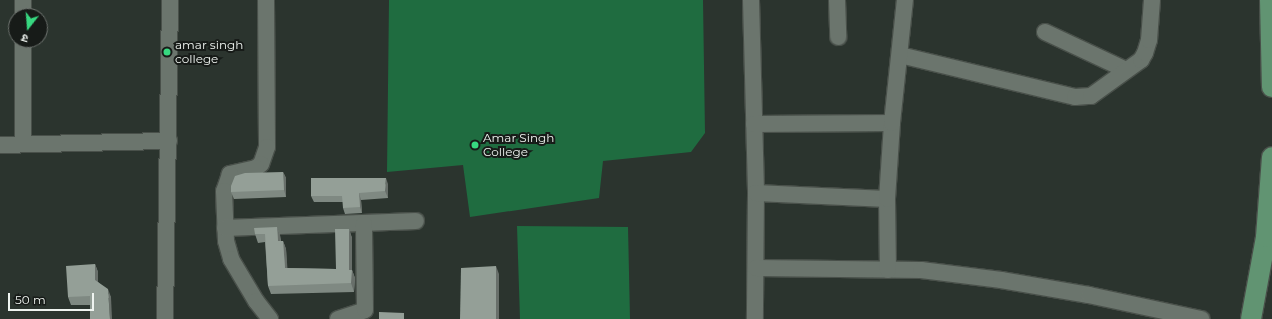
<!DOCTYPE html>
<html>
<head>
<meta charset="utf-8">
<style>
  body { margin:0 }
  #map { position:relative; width:1272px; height:319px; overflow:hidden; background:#2b342e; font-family:Montserrat,"Noto Sans Devanagari",sans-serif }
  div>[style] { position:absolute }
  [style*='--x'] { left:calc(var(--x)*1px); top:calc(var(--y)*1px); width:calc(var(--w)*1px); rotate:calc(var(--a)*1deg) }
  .green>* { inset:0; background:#1f6c40 }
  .roads { filter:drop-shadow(1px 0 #49504a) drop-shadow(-1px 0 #49504a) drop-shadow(0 1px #49504a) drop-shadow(0 -1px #49504a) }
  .minor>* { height:16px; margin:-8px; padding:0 8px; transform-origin:8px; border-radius:8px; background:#6b756d }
  .major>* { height:20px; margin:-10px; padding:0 10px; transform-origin:10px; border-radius:10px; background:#619472 }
  .wall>* { inset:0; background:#7f8982 }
  .shaded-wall>* { inset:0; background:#686f6a }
  .building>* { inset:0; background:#949f97 }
  .dots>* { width:11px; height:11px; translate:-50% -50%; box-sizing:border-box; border:2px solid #171b18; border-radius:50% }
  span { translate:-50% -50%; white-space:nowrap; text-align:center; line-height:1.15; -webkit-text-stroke:4px #171b18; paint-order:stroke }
  .poi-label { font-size:12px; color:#eff4f0 }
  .left { translate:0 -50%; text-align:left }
  .north { position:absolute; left:8px; top:8px; width:40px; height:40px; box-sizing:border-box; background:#171b18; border:1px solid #6d726e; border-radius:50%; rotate:197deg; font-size:11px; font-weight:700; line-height:16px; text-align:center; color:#eff4f0 }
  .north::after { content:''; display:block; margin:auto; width:14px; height:18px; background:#37d880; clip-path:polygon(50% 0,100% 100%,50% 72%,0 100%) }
  .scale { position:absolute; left:8px; top:293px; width:86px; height:18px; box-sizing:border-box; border:2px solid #eff4f0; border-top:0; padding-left:5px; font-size:12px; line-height:14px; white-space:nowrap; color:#eff4f0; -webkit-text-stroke:3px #171b18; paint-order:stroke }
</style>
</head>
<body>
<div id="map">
  <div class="green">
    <div style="clip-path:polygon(389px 0,703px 0,705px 133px,691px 152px,603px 161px,599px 198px,470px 217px,463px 165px,387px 172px)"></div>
    <div style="clip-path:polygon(517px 226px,628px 227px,630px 319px,520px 319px)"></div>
  </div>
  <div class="roads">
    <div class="minor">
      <div style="--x:23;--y:0;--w:16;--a:90"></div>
      <div style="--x:266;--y:0;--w:147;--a:89.6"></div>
      <div style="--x:267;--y:147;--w:18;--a:109"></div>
      <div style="--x:261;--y:164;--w:6;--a:141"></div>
      <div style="--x:256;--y:168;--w:27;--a:167"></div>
      <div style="--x:230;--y:174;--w:18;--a:109"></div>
      <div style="--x:224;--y:191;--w:50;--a:87.7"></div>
      <div style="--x:226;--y:241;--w:19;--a:74"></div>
      <div style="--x:231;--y:259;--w:49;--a:59.2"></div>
      <div style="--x:256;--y:301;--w:23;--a:52"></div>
      <div style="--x:751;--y:0;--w:193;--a:88.5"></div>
      <div style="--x:756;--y:193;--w:126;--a:90.5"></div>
      <div style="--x:837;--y:0;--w:37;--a:88"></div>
      <div style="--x:1045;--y:32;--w:89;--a:25.1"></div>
      <div style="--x:23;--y:40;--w:103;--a:90"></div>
      <div style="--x:900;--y:55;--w:180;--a:13.5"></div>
      <div style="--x:1075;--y:97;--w:16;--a:-4"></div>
      <div style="--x:1091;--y:96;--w:62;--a:-35.8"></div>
      <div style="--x:1141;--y:60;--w:8;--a:-60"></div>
      <div style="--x:1145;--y:53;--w:14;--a:-73"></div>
      <div style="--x:1149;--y:40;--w:40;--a:-85.7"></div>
      <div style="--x:754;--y:124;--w:138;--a:-0.4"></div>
      <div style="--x:0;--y:145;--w:169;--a:-1.4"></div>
      <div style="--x:756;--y:193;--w:131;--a:2.6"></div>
      <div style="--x:225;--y:228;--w:191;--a:-2.1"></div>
      <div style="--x:756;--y:268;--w:165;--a:0.7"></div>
      <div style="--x:921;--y:270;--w:81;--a:7.1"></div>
      <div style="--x:1001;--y:280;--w:89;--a:9.7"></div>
      <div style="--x:1089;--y:295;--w:115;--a:12.1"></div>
      <div style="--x:888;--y:270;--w:71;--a:-90.8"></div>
      <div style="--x:887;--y:199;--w:76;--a:-86.2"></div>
      <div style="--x:892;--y:123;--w:124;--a:-84"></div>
      <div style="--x:165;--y:319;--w:319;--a:-89.1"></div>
      <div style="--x:338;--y:319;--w:28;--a:-18"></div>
      <div style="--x:365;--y:310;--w:86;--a:-90.7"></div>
    </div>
    <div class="major">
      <div style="--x:1270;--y:0;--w:87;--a:88.7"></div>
      <div style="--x:1251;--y:319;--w:83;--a:-79.6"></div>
      <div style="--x:1266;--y:237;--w:80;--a:-85.7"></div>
    </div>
  </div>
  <div class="wall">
    <div style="clip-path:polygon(283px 172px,286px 178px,286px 197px,234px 199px,231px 192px)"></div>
    <div style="clip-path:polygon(388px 184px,388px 198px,361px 200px,362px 213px,345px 214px,343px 208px,343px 202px,314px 202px,311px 196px)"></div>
    <div style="clip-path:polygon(277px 227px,280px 235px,281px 241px,283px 241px,286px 249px,287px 268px,336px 269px,349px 229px,352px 238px,352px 270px,355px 278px,354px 292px,271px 294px,268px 286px,265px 242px,258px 243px,255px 234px)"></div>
    <div style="clip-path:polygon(95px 264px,98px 272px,98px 282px,111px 297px,90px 305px,71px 305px,68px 297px)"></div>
  </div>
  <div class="shaded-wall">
    <div style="clip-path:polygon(283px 172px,286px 178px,286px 197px,284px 190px)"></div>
    <div style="clip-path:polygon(386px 178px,388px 184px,388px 198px,385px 191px)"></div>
    <div style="clip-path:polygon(359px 193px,361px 200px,362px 213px,360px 207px)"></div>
    <div style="clip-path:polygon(277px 227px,280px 235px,281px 250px,278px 241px)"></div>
    <div style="clip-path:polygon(349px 229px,352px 238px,352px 270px,355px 278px,354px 292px,351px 283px,349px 270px)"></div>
    <div style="clip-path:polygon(283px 241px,286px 249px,288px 276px,285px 268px)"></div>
    <div style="clip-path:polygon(95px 264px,98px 272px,98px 288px,95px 280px)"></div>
    <div style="clip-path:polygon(496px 266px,499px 274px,499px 319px,496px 319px)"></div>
    <div style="clip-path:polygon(108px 289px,111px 297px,112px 319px,110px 319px)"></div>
  </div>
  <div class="building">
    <div style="clip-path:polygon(283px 172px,284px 190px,231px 192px,231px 186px,235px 176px,245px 173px)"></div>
    <div style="clip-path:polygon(311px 178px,386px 178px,385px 191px,359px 193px,360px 207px,343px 208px,342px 196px,311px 196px)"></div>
    <div style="clip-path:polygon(277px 227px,278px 241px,283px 241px,285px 268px,336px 269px,335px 229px,349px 229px,349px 270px,352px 270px,351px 283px,268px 286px,265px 234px,255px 234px,254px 228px)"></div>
    <div style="clip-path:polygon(95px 264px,95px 280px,108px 289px,110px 319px,90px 319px,90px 296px,68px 297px,66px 266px)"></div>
    <div style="clip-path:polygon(496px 266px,496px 319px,460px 319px,461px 268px)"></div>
    <div style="clip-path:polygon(379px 312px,404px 313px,404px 319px,379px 319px)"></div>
  </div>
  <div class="dots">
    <div style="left:167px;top:52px;background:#37d880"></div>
    <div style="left:475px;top:145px;background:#37d880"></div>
  </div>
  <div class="poi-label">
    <span class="left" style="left:175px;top:52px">amar singh<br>college</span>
    <span class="left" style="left:483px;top:145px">Amar Singh<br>College</span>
  </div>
  <div class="north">उ</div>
  <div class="scale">50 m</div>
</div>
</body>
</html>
